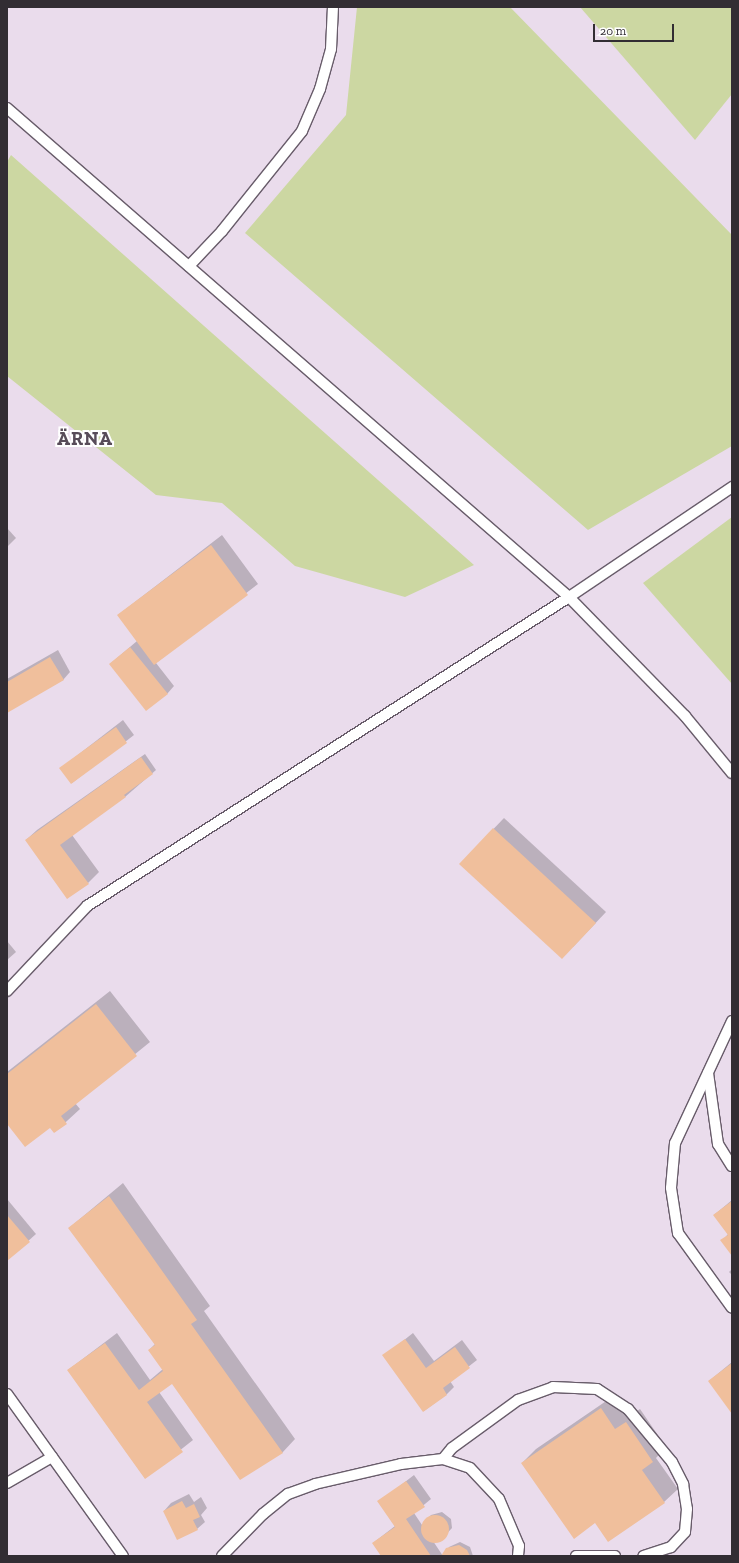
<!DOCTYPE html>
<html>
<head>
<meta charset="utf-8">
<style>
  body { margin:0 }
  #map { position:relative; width:739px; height:1563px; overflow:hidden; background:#eadcec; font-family:"Zilla Slab",serif }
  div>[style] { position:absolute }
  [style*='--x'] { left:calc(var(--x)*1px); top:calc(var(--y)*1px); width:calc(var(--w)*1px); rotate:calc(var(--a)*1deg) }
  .green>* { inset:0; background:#ccd7a2 }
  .shadow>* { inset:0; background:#0003 }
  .building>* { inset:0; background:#f0bf9c }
  .round { border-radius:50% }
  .roads { filter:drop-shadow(1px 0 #685c6a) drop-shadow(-1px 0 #685c6a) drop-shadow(0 1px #685c6a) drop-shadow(0 -1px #685c6a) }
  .lane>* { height:10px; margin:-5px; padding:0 5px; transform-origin:5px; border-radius:5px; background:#fff }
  span { translate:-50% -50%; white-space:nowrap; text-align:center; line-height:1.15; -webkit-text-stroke:4px #fff; paint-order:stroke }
  .district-label { font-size:19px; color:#584c59; font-weight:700; letter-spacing:1px }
  .frame { position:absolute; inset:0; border:8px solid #322d33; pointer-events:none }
  .scale { position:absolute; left:593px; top:24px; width:81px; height:18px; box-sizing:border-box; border:2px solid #322d33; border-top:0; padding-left:5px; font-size:12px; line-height:14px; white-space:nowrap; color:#322d33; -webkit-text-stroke:3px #fff; paint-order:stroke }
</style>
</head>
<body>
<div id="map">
  <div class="green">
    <div style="clip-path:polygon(357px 7px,510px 7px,732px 235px,732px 446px,588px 530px,245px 233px,346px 115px)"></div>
    <div style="clip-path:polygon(580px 7px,732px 7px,732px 94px,695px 140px)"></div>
    <div style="clip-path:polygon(11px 155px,474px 565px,405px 597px,295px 566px,222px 503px,156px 495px,7px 376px,7px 162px)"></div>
    <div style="clip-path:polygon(732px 517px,732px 684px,643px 583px)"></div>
  </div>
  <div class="shadow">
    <div style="clip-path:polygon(7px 528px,16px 538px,7px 547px)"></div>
    <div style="clip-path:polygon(222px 535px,258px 584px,156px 663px,174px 686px,167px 694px,110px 664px,137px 641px,118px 615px)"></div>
    <div style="clip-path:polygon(58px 650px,70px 672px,63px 680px,7px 711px,7px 679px)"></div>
    <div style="clip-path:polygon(123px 720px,134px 735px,72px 783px,61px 768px)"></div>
    <div style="clip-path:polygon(145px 754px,156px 770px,125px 797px,72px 835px,99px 872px,88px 883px,26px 840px,37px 830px)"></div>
    <div style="clip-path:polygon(504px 818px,606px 912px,573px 947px,461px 863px)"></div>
    <div style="clip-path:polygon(7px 941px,16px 952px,7px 960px)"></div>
    <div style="clip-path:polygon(110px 991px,150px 1042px,75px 1103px,80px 1109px,55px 1132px,50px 1126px,7px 1123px,7px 1072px)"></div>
    <div style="clip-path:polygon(123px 1183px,210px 1306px,204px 1311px,295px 1439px,282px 1453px,172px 1383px,159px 1392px,193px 1440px,145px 1478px,68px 1370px,117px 1333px,150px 1380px,163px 1369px,149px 1350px,155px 1344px,69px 1228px)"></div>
    <div style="clip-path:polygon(7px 1199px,36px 1234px,7px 1260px)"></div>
    <div style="clip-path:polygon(732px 1200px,732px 1255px,722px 1241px,728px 1234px,714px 1215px)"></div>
    <div style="clip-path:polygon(732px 1269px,732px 1275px,729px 1272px)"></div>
    <div style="clip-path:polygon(413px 1333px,434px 1361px,462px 1340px,477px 1360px,450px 1381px,454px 1387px,447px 1394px,424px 1411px,384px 1356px)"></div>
    <div style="clip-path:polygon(732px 1362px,732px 1412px,709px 1381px)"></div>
    <div style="clip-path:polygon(615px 1395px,630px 1416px,640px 1409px,666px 1447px,656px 1458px,678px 1489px,664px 1502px,596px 1522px,522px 1463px,536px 1449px)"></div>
    <div style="clip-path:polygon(414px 1475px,431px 1499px,414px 1513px,422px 1525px,431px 1515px,442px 1512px,451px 1519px,452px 1528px,440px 1541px,433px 1541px,443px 1556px,382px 1556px,373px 1543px,395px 1526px,379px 1502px)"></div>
    <div style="clip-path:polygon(189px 1494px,194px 1502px,201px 1497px,207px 1508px,201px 1515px,205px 1522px,197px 1529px,164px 1511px,171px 1503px)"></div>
    <div style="clip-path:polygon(460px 1542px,470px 1547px,473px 1556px,444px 1556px,449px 1547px)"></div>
  </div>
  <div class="building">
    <div style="clip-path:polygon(211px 545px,248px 595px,154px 665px,117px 615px)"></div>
    <div style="clip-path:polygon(130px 647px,168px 694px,146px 711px,109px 664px)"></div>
    <div style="clip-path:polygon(50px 657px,64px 680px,7px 713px,7px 682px)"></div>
    <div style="clip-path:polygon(116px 727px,127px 743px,71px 784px,59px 768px)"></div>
    <div style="clip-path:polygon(141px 757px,153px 774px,124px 795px,126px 797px,60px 845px,89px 884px,67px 899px,25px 840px)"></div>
    <div style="clip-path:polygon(493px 828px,596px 923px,562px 959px,459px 864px)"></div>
    <div style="clip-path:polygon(96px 1004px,137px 1056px,61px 1116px,67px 1124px,54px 1133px,50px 1128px,25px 1147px,7px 1124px,7px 1074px)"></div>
    <div style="clip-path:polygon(109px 1196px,197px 1320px,191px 1324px,283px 1453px,240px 1480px,172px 1384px,147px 1402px,183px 1452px,145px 1479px,67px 1370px,105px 1343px,139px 1390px,163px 1371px,148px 1350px,155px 1345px,68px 1228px)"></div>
    <div style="clip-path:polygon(732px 1201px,732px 1256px,720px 1240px,728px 1235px,713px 1215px)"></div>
    <div style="clip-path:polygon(7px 1215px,30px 1242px,7px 1261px)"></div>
    <div style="clip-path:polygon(405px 1339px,426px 1368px,455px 1347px,470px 1368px,443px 1388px,447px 1395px,423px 1412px,382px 1355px)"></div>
    <div style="clip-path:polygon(732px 1363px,732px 1414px,708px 1381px)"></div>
    <div style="clip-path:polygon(601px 1408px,615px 1429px,626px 1422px,653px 1462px,642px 1470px,665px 1503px,608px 1542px,595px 1523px,574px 1539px,521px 1463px)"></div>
    <div style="clip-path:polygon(406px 1481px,425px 1507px,406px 1519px,431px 1556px,381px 1556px,372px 1543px,395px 1527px,377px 1501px)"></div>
    <div style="clip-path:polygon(182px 1501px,186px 1508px,194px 1504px,200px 1517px,193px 1520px,198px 1530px,177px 1540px,163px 1511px)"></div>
    <div class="round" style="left:421px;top:1515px;width:28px;height:28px"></div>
    <div style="clip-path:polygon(459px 1545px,467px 1550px,470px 1556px,441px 1556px,446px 1548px)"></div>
  </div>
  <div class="roads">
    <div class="lane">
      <div style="--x:7;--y:108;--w:745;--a:41.03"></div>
      <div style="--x:569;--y:597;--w:166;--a:45.7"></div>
      <div style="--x:685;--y:716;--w:74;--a:50.5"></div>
      <div style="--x:189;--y:266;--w:48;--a:-46.7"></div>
      <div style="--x:222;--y:231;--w:128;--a:-51.3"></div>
      <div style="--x:302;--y:131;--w:46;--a:-66.8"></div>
      <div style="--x:320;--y:89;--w:41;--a:-74.6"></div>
      <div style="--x:331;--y:49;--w:42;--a:-87.3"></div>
      <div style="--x:7;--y:991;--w:117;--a:-46.7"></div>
      <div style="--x:87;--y:906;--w:573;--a:-32.66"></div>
      <div style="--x:569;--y:597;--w:197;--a:-34"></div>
      <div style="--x:732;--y:1021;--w:135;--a:115"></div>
      <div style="--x:675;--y:1143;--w:45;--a:95.1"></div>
      <div style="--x:671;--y:1188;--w:46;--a:81.2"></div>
      <div style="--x:678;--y:1233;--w:92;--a:54.2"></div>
      <div style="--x:708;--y:1073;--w:72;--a:82"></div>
      <div style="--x:718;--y:1144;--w:26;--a:58"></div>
      <div style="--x:7;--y:1394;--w:199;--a:54.4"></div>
      <div style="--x:443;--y:1459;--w:14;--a:-51"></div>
      <div style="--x:452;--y:1448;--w:82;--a:-36"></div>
      <div style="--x:518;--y:1400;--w:37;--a:-20"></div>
      <div style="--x:553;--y:1387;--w:44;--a:2.6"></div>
      <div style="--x:597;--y:1389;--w:37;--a:33"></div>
      <div style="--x:628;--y:1409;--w:69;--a:50.3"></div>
      <div style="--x:672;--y:1462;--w:25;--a:63"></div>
      <div style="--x:683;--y:1484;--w:25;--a:81"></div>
      <div style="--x:687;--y:1509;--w:23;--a:95"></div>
      <div style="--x:685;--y:1532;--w:21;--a:133"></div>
      <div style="--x:671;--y:1547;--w:29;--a:162"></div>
      <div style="--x:7;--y:1483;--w:52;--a:-30"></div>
      <div style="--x:222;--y:1556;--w:59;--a:-45.7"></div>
      <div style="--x:263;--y:1514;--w:32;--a:-39"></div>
      <div style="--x:288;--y:1494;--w:29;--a:-20"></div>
      <div style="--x:315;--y:1484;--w:88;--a:-13.1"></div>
      <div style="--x:401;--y:1464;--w:42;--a:-6.8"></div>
      <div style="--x:443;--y:1459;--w:28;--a:18"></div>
      <div style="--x:470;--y:1468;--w:42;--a:46.9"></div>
      <div style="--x:499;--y:1499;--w:51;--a:66.9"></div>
      <div style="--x:519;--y:1546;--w:10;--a:96"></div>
      <div style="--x:576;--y:1556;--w:39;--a:0"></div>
    </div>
  </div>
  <div class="district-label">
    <span style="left:85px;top:439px">ÄRNA</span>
  </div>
  <div class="frame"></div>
  <div class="scale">20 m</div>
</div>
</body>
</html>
